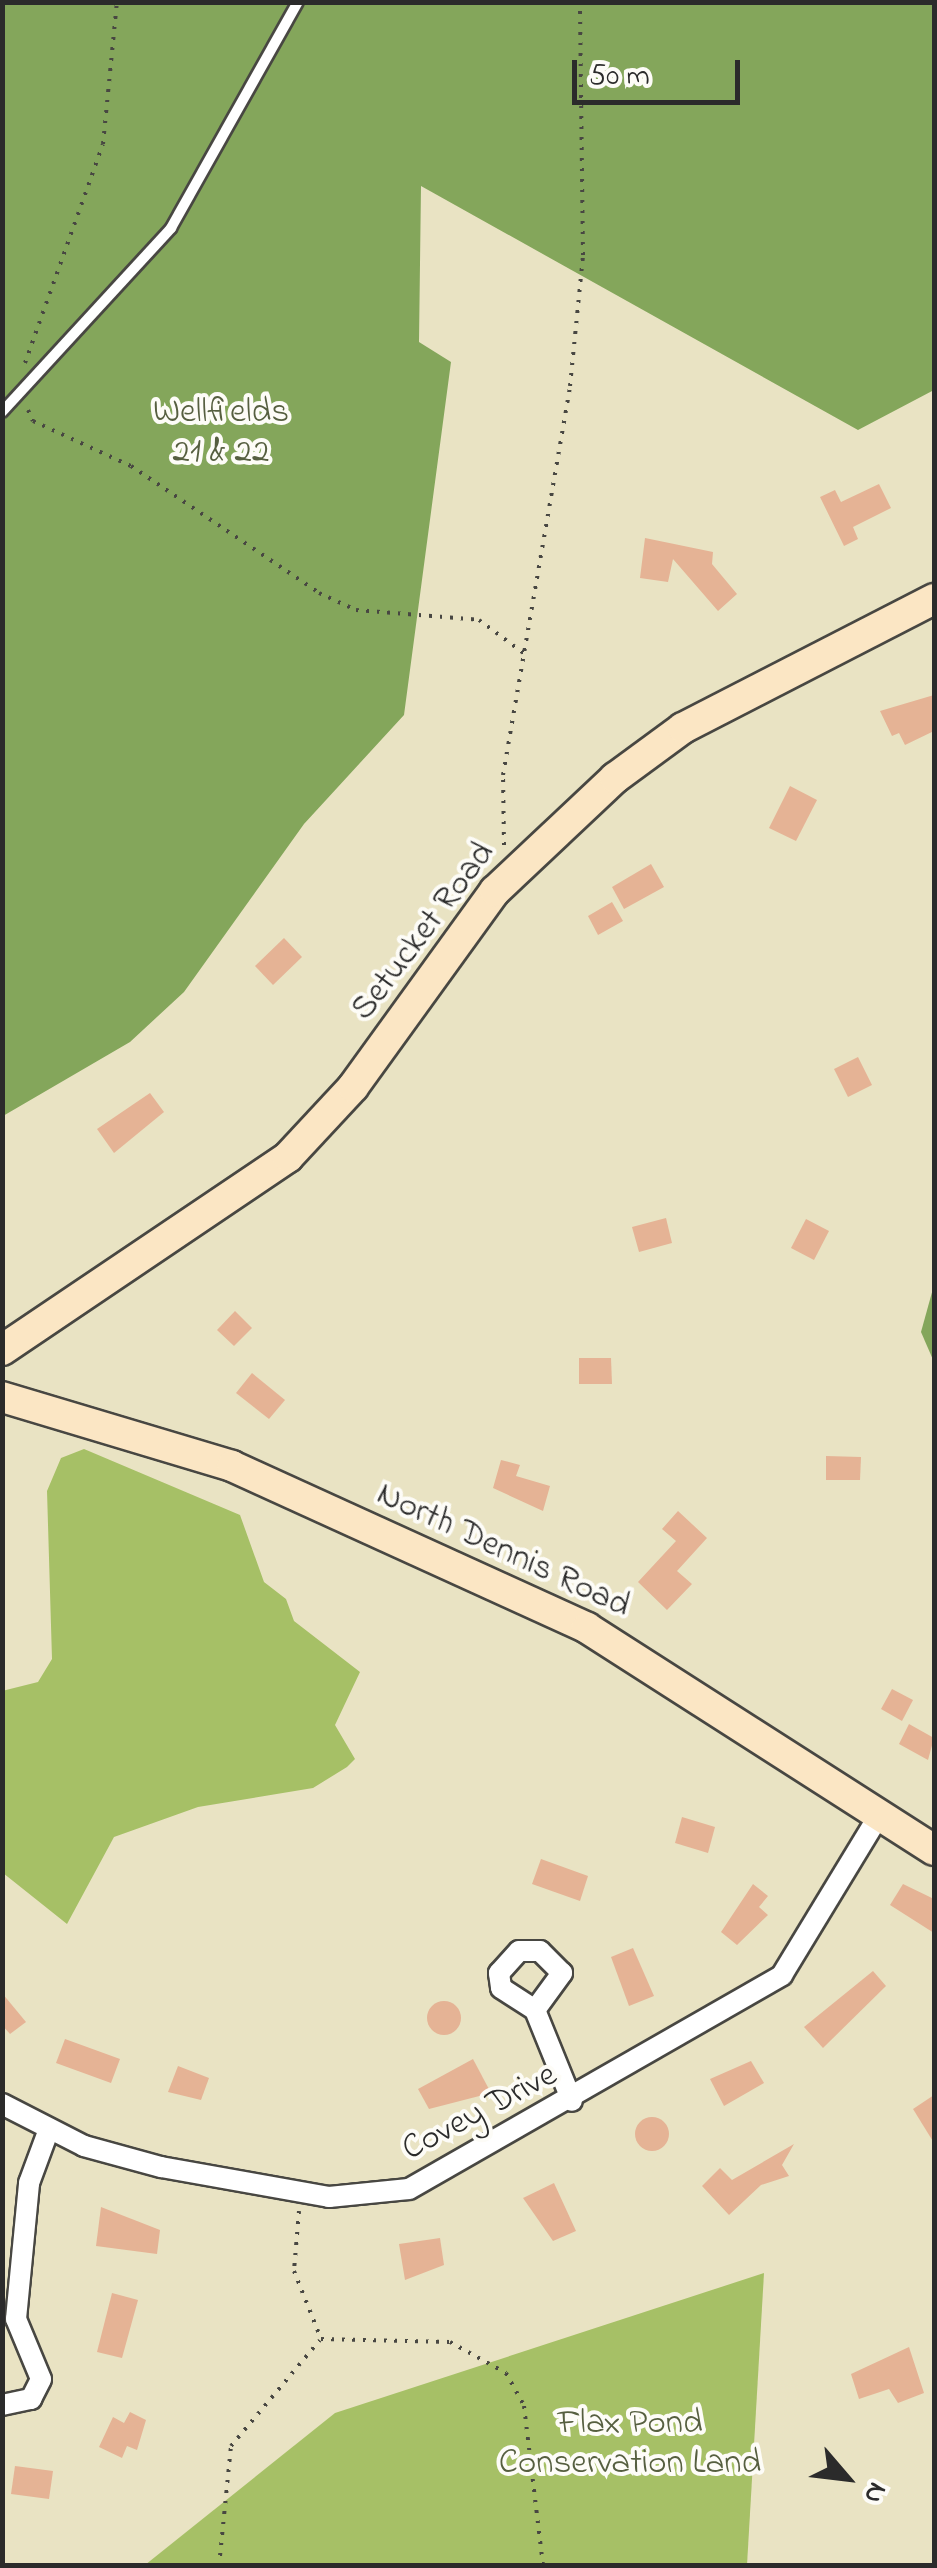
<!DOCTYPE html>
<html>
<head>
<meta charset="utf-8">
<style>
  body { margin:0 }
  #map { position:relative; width:937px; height:2568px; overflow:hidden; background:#e9e3c3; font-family:"Indie Flower",sans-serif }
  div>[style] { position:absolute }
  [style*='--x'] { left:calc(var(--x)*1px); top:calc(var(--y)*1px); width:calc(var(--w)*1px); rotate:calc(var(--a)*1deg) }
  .green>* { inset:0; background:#a6c066 }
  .forest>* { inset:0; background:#84a65b }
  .building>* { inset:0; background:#e5b395 }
  .round { border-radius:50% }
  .path>* { height:4px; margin-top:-2px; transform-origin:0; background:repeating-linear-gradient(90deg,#484742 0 2.5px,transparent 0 10.5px) }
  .roads { filter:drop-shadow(2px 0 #484742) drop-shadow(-2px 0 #484742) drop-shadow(0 2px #484742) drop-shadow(0 -2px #484742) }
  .service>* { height:10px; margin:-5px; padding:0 5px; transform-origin:5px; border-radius:5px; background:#fff }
  .minor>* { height:20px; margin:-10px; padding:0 10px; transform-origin:10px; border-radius:10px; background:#fff }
  .secondary>* { height:30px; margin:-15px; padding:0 15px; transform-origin:15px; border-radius:15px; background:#fbe6c4 }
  span { translate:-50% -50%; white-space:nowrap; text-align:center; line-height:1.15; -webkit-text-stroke:8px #fdfcf7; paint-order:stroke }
  .park-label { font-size:35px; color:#565f40 }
  .street-label { font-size:35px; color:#2b2b2b }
  .frame { position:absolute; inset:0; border:5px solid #2b2b2b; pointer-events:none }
  .north { position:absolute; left:797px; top:2428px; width:100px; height:100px; -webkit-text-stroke:8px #fdfcf7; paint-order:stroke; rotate:118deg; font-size:28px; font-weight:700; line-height:40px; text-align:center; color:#2b2b2b }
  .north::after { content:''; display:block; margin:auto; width:35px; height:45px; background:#2b2b2b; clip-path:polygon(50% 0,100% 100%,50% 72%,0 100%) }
  .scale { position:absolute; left:572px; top:60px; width:168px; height:45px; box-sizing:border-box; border:5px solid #2b2b2b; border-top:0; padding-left:12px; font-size:30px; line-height:35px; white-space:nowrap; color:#2b2b2b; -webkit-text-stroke:8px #fdfcf7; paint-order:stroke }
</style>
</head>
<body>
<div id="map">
  <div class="green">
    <div style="clip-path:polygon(84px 1449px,240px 1515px,264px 1582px,286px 1599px,294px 1621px,360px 1672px,335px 1725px,355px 1759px,347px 1767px,313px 1788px,198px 1807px,114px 1837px,67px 1924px,3px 1873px,2px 1691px,38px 1682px,52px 1659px,47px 1491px,61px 1458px)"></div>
    <div style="clip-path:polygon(764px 2273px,747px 2565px,145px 2565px,335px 2413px)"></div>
  </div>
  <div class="forest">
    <div style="clip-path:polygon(3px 3px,934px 3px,934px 390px,858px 430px,421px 186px,419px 342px,451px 362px,404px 715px,304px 824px,184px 992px,130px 1042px,3px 1116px)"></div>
    <div style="clip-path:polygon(934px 1285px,934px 1362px,921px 1332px)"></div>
  </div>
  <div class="building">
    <div style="clip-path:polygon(879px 484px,891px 508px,853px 527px,858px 539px,844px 546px,820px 497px,835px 490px,841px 502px)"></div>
    <div style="clip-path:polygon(645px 538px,713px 552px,712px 564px,737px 594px,718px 611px,673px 559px,668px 582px,640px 578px)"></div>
    <div style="clip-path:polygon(934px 695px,934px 731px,905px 745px,899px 733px,892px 736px,880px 711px)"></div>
    <div style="clip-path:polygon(790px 786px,817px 800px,796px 841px,769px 828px)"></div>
    <div style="clip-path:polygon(651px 864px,664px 887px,624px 909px,612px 887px)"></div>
    <div style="clip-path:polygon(612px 902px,623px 921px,598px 935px,588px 916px)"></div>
    <div style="clip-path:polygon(284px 938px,302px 957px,273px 985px,255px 966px)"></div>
    <div style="clip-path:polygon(858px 1057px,872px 1085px,848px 1097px,834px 1069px)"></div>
    <div style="clip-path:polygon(150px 1093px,164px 1112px,114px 1153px,97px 1129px)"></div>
    <div style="clip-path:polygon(666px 1218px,672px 1243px,639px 1252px,632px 1227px)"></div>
    <div style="clip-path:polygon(806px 1219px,829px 1231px,814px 1260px,791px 1248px)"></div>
    <div style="clip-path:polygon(235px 1311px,252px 1328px,234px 1346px,217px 1330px)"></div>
    <div style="clip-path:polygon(579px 1358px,611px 1358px,612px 1384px,579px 1384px)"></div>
    <div style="clip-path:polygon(252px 1373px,285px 1400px,269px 1419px,236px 1393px)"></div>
    <div style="clip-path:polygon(826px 1456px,861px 1457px,860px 1480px,826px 1480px)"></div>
    <div style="clip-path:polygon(501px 1460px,520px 1465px,516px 1476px,550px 1486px,543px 1511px,493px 1488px)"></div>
    <div style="clip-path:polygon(678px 1511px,707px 1538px,677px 1571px,692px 1584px,667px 1610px,638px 1582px,676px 1541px,662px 1529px)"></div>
    <div style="clip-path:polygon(892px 1689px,913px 1700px,902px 1721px,881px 1709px)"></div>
    <div style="clip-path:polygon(909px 1724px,934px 1738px,928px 1760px,899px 1744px)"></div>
    <div style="clip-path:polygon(682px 1817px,715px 1827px,708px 1853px,675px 1843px)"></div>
    <div style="clip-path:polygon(541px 1859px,588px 1876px,580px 1901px,532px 1884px)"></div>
    <div style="clip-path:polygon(753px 1884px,768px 1896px,759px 1907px,768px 1915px,737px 1945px,721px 1932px)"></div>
    <div style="clip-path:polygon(903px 1884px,934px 1899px,934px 1933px,890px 1905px)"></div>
    <div style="clip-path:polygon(633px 1948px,654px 1996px,629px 2006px,611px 1957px)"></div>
    <div style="clip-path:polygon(873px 1971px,886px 1986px,823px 2048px,804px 2027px)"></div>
    <div style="clip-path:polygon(2px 1993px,26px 2022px,10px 2034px,2px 2025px)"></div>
    <div class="round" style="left:427px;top:2001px;width:34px;height:34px"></div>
    <div style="clip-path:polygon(65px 2039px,120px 2059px,111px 2083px,56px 2063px)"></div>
    <div style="clip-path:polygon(473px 2059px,491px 2093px,429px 2109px,418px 2089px)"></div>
    <div style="clip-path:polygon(751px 2061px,764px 2083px,724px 2106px,710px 2079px)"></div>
    <div style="clip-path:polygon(178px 2066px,209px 2078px,201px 2100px,168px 2092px)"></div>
    <div style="clip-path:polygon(934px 2095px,934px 2143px,913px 2109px)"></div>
    <div class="round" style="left:635px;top:2117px;width:34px;height:34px"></div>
    <div style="clip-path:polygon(794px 2144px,782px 2165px,789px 2176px,761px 2185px,729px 2215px,702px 2186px,720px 2168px,732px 2180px)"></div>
    <div style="clip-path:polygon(554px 2183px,576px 2231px,553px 2241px,523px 2198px)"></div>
    <div style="clip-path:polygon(101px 2207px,160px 2230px,157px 2254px,96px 2246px)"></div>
    <div style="clip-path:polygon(440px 2238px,444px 2265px,405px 2280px,399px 2244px)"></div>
    <div style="clip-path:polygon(112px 2293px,138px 2300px,122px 2358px,97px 2352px)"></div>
    <div style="clip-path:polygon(909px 2347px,924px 2393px,898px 2403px,889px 2389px,859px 2399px,851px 2374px)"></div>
    <div style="clip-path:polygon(130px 2412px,146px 2420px,137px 2450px,127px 2446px,122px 2458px,99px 2447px,113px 2417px,124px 2423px)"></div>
    <div style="clip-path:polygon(15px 2466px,53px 2471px,49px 2499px,11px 2494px)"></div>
  </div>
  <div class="path">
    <div style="--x:25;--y:363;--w:232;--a:-70.4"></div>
    <div style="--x:103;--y:144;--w:143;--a:-84.4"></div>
    <div style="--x:28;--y:410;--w:12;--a:66"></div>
    <div style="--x:33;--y:421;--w:108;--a:24.7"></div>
    <div style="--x:131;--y:466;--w:227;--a:34"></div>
    <div style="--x:319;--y:593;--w:41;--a:24.7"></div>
    <div style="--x:356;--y:610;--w:123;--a:4.6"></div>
    <div style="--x:479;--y:620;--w:59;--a:36.7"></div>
    <div style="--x:504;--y:845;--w:70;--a:-90.8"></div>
    <div style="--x:503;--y:775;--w:395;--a:-80.2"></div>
    <div style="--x:570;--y:386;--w:132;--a:-84.3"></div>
    <div style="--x:583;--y:255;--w:253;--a:-90.7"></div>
    <div style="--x:299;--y:2211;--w:60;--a:94.8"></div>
    <div style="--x:294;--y:2271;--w:73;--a:68.3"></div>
    <div style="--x:321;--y:2339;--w:129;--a:1.3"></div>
    <div style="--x:450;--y:2342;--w:64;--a:29"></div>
    <div style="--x:506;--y:2373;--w:38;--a:61"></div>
    <div style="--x:524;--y:2406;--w:161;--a:83.2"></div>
    <div style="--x:219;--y:2566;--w:121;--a:-84.3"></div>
    <div style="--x:231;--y:2446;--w:138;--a:-50"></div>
  </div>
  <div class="roads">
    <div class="service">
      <div style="--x:2;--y:412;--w:250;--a:-47.4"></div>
      <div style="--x:171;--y:228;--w:259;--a:-60.7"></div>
    </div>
    <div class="minor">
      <div style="--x:535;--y:2010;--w:46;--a:-53.9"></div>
      <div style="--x:562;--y:1973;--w:31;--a:-135"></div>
      <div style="--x:540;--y:1951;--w:21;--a:180"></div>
      <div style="--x:519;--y:1951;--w:30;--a:132"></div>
      <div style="--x:499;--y:1973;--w:15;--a:82"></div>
      <div style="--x:501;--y:1988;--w:40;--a:32.9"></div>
      <div style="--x:535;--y:2010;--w:98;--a:67.9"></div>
      <div style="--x:2;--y:2104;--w:92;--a:27.1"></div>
      <div style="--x:84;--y:2146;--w:80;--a:15.3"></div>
      <div style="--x:161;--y:2167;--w:171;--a:10.1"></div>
      <div style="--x:329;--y:2197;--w:80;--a:-5.7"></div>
      <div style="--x:409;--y:2189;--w:430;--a:-29.8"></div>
      <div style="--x:782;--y:1975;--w:188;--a:-58.7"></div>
      <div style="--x:2;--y:2405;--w:30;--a:-12"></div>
      <div style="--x:31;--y:2399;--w:22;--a:-63"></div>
      <div style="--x:41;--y:2379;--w:65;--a:-112.6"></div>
      <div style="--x:16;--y:2319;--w:137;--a:-84.5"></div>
      <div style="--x:29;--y:2183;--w:58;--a:-69.7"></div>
    </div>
    <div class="secondary">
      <div style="--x:2;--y:1350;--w:345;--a:-34"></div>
      <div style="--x:288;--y:1157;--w:96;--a:-47.1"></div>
      <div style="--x:353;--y:1087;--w:242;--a:-54.1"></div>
      <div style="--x:495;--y:891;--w:165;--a:-43.3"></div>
      <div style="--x:615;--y:778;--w:84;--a:-36.3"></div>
      <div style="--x:683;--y:728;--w:282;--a:-27.2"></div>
      <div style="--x:2;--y:1397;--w:240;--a:16.7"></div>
      <div style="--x:232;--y:1466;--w:390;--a:24.5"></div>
      <div style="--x:587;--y:1628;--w:412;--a:32.6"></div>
    </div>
  </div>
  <div class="park-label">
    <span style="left:221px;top:433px">Wellfields<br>21 &amp; 22</span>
    <span style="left:630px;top:2444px">Flax Pond<br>Conservation Land</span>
  </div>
  <div class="street-label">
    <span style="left:424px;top:932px;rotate:-53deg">Setucket Road</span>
    <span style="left:503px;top:1551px;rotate:25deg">North Dennis Road</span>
    <span style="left:480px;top:2113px;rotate:-28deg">Covey Drive</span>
  </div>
  <div class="frame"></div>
  <div class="north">N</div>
  <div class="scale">50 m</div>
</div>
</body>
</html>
